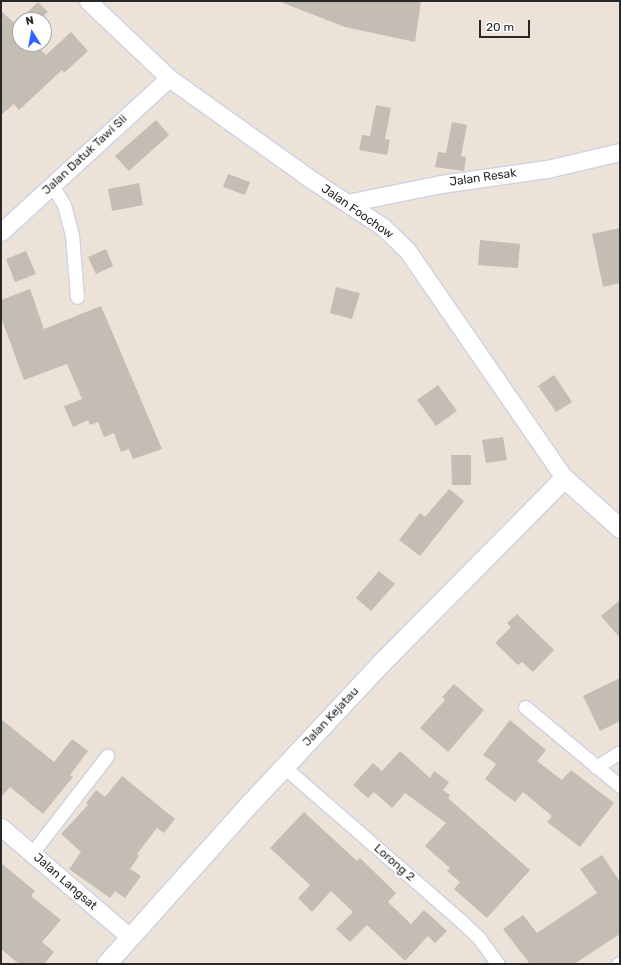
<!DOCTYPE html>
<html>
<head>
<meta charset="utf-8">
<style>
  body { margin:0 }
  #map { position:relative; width:621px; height:965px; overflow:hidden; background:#ece2d8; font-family:Rubik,sans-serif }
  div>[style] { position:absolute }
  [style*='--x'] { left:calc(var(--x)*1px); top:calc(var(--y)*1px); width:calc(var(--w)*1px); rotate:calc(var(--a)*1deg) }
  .building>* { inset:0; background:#c3bdb4 }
  .roads { filter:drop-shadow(1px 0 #cdd2e3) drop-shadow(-1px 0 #cdd2e3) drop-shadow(0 1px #cdd2e3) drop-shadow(0 -1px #cdd2e3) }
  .minor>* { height:13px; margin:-6.5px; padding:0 6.5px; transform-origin:6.5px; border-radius:6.5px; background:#fff }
  .tertiary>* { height:17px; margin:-8.5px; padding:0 8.5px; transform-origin:8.5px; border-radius:8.5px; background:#fff }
  .secondary>* { height:19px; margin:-9.5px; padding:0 9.5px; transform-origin:9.5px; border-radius:9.5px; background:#fff }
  span { translate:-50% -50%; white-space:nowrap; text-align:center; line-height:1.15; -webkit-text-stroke:4px #fff; paint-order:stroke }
  .street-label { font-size:12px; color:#282828 }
  .frame { position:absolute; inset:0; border:2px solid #282828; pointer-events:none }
  .north { position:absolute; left:12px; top:12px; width:40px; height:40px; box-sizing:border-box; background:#fff; border:1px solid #a9a9a9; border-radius:50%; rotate:349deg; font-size:11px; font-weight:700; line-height:16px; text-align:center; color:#282828 }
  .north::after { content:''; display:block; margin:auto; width:14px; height:18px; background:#3262ff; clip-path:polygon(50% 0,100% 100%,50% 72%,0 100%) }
  .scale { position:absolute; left:479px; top:20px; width:51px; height:18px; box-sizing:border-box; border:2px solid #282828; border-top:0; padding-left:5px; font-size:12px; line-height:14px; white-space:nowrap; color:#282828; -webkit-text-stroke:3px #fff; paint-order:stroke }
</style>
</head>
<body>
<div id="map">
  <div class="building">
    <div style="clip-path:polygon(278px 1px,421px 1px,415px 42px,345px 27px)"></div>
    <div style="clip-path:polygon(38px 2px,48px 12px,39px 20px,19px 20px)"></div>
    <div style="clip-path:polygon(1px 11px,20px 28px,20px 44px,35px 44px,46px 55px,71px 32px,88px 51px,64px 73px,62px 70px,19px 110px,14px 104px,1px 115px)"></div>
    <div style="clip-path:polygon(376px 105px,391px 108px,385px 139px,390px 140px,387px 155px,359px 150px,362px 135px,370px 136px)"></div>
    <div style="clip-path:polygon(156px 120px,169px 135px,129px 171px,115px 156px)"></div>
    <div style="clip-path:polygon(452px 122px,467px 125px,461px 156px,466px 157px,464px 171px,435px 167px,438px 152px,446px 153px)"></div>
    <div style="clip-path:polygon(228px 174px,250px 182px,245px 195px,223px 187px)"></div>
    <div style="clip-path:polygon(139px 183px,143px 205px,112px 211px,108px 189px)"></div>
    <div style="clip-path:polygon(620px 228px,620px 283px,603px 287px,592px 234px)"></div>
    <div style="clip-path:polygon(480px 240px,520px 244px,518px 268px,478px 265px)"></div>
    <div style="clip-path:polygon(106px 249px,113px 266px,96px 274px,88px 257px)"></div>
    <div style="clip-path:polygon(26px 251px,36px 274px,15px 282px,6px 259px)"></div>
    <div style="clip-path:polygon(336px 287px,360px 293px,352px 319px,330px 313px)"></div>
    <div style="clip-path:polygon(30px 289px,44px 329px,101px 306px,162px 449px,133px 459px,129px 449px,121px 452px,114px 433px,104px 437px,98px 422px,90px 425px,88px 420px,73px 427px,64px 406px,82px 399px,67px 364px,24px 380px,1px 317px,1px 300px)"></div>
    <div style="clip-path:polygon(554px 375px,572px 402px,556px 412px,538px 386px)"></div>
    <div style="clip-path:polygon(438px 385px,457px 411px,436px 426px,417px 400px)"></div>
    <div style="clip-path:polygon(503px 437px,507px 460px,486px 463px,482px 440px)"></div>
    <div style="clip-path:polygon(451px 455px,471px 455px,471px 485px,452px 485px)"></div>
    <div style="clip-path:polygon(449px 489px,464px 501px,420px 556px,399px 540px,420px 513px,425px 517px)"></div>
    <div style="clip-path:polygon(379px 571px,395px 584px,371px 611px,356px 598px)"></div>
    <div style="clip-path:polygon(620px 600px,620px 638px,601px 616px)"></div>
    <div style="clip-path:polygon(517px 614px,554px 650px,533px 672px,522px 662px,518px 665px,495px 643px,511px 627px,507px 623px)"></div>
    <div style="clip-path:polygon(620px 678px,620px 721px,600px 731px,583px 696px)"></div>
    <div style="clip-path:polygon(454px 684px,484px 710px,448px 752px,420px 728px,445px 700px,442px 697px)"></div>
    <div style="clip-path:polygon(1px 719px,54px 762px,72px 739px,88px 751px,70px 775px,73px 777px,43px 814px,10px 787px,1px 797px)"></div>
    <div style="clip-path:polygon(510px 720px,546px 750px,537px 761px,562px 780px,571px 770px,614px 803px,580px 847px,547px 822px,552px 816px,523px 792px,515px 802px,485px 779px,496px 764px,483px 755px)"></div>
    <div style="clip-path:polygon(400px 751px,430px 778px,434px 771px,449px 782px,443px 790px,450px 795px,448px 798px,530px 870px,487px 918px,454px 889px,460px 882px,447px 871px,450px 868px,425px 846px,446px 823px,405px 793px,392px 808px,374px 792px,368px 798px,353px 785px,373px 763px,382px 771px)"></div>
    <div style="clip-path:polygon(122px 776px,175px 819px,164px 833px,157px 828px,137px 854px,139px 856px,130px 869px,141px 876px,125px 898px,115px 891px,110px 898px,69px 869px,81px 852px,61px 834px,88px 805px,86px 803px,96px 790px,105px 797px)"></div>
    <div style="clip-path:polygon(304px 812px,357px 861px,360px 858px,396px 893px,388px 902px,411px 924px,424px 910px,447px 931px,435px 943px,428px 936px,405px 961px,367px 925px,350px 942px,336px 929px,353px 912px,331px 891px,312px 912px,298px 898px,310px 885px,270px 848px)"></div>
    <div style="clip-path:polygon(602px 855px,620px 882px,620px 934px,574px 964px,530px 964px,503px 929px,523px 915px,537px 933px,597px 893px,580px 869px)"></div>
    <div style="clip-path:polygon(1px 863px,35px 891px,31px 896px,61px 920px,42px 942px,54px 952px,44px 964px,19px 964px,1px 949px)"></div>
  </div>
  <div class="roads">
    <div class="minor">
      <div style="--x:52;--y:185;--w:23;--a:59"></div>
      <div style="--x:64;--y:205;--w:31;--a:75"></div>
      <div style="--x:72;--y:235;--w:62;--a:85.4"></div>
      <div style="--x:525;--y:707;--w:124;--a:39.7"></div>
      <div style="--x:284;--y:767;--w:236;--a:41"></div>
      <div style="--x:462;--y:922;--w:23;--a:43"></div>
      <div style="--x:479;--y:938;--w:32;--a:54"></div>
      <div style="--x:596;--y:767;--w:28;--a:-32"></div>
      <div style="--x:32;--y:853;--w:123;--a:-52.3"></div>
      <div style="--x:618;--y:964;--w:2;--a:-27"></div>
    </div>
    <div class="tertiary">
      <div style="--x:88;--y:1;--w:112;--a:43.5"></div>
      <div style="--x:169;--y:78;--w:172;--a:35.5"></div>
      <div style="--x:309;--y:178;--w:89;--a:33.5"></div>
      <div style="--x:383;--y:227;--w:33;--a:44"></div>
      <div style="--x:407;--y:250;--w:277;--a:55.4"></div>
      <div style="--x:347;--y:203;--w:96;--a:-11.4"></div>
      <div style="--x:441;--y:184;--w:107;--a:-8.1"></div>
      <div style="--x:547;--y:169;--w:75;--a:-13.1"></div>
      <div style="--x:1;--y:232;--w:228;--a:-42.5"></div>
      <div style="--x:1;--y:827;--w:170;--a:40.5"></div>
    </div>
    <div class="secondary">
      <div style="--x:106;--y:964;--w:217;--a:-48.2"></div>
      <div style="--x:251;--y:802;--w:190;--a:-46.9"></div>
      <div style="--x:381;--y:663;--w:260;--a:-45.3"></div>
      <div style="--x:564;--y:478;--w:75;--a:41.8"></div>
    </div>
  </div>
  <div class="street-label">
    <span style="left:85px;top:155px;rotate:-43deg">Jalan Datuk Tawi Sli</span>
    <span style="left:483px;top:178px;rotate:-8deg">Jalan Resak</span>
    <span style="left:357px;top:212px;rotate:35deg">Jalan Foochow</span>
    <span style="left:331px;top:717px;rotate:-47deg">Jalan Kejatau</span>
    <span style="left:394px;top:863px;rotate:41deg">Lorong 2</span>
    <span style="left:65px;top:882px;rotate:41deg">Jalan Langsat</span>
  </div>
  <div class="frame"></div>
  <div class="north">N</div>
  <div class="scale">20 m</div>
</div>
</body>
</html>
